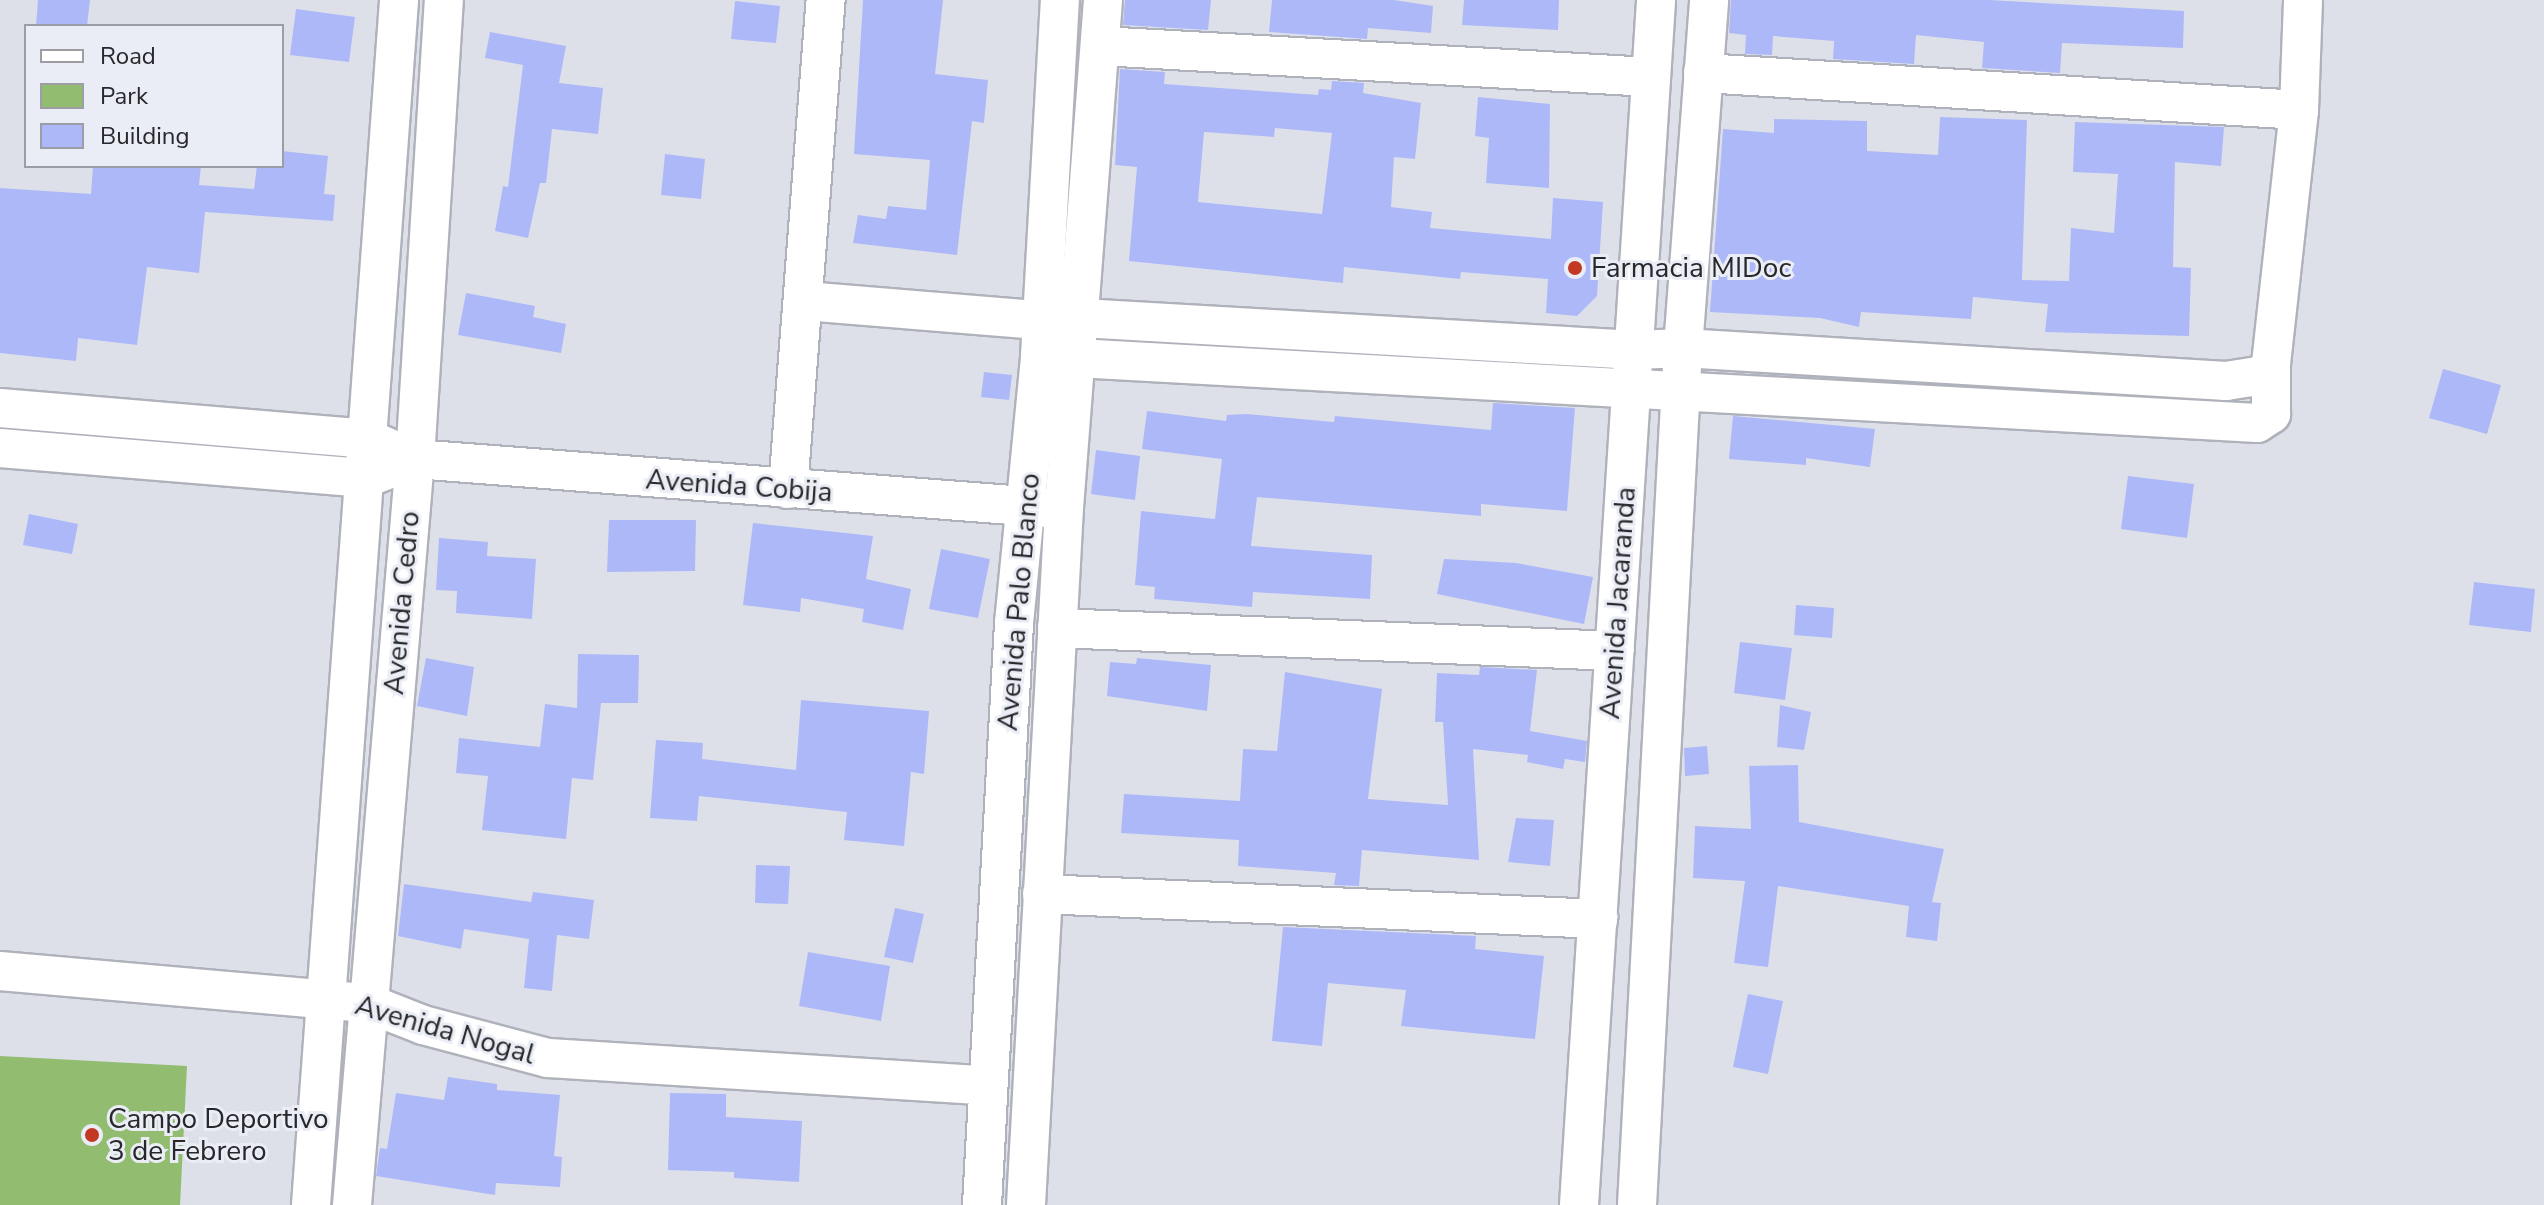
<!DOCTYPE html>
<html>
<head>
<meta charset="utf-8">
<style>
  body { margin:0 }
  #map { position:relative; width:2544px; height:1205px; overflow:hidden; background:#dee0e9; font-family:"Nunito Sans",sans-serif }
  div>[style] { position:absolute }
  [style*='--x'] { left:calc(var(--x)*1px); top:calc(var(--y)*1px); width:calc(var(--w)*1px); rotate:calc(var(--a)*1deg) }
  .green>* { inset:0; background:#92bd71 }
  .building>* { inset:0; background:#adb8f9 }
  .roads { filter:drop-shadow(2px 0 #b0b2bb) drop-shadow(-2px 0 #b0b2bb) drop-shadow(0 2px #b0b2bb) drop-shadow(0 -2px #b0b2bb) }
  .minor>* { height:38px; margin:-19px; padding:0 19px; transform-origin:19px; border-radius:19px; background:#fff }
  .dots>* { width:22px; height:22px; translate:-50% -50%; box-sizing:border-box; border:4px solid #ebedf6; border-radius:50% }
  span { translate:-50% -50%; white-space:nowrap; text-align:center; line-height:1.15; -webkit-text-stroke:6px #ebedf6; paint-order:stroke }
  .poi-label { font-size:28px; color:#27282b }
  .left { translate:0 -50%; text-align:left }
  .street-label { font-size:28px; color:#27282b }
  .legend { position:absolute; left:24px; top:24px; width:260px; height:144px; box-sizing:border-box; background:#ebedf6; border:2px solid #9d9ea5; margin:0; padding:10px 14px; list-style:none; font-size:24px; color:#27282b }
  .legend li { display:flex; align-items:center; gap:16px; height:40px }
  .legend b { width:40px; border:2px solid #9d9ea5 }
</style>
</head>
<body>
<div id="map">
  <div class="green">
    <div style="clip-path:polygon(0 1056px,187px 1066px,180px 1205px,0 1205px)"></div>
  </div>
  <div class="building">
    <div style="clip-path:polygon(38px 0,90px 0,87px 26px,36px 26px)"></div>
    <div style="clip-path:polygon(863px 0,943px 0,935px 74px,988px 80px,984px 123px,972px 121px,957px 255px,853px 243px,858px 215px,886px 219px,888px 206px,926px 210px,930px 160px,854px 154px)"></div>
    <div style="clip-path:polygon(1125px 0,1211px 0,1208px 30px,1123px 25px)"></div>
    <div style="clip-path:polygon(1272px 0,1394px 0,1433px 6px,1431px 33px,1368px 28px,1367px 39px,1269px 32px)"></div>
    <div style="clip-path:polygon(1464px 0,1559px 0,1558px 30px,1462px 25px)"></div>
    <div style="clip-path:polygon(1731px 0,1990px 0,2184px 11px,2183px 48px,2062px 43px,2060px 73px,1982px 68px,1984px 42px,1916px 35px,1914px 64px,1833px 59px,1834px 41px,1773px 36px,1772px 55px,1745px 54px,1746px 35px,1729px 33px)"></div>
    <div style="clip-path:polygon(735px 1px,780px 6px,776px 43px,731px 39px)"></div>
    <div style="clip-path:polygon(296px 9px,355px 17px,349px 62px,290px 55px)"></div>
    <div style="clip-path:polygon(490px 32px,566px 46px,559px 83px,603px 88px,598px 134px,552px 129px,546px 183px,540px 183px,528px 238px,495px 231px,503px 186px,508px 187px,523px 65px,485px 58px)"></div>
    <div style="clip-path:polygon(evenodd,1120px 69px,1165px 72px,1164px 84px,1318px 95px,1319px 89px,1331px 90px,1332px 81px,1364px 83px,1363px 93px,1421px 103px,1415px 159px,1394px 157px,1391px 207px,1432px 212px,1430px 228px,1551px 239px,1553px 198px,1603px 202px,1597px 296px,1577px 316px,1546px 313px,1548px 279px,1461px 272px,1460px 279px,1344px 267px,1343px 283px,1129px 261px,1137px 167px,1115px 165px,1120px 69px,1275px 128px,1332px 133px,1322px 214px,1198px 202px,1204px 132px,1274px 137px,1275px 128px)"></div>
    <div style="clip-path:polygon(1478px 97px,1550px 104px,1549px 188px,1486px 183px,1489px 138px,1475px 136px)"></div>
    <div style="clip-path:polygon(1940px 117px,2027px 120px,2022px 280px,2069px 281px,2071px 228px,2114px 233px,2118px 174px,2073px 172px,2075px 122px,2224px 127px,2221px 166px,2175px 162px,2173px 267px,2191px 268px,2189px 336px,2045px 332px,2048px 304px,1973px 297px,1971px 319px,1861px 312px,1859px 327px,1820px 318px,1710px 312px,1723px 129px,1774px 133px,1774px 119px,1867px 121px,1867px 151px,1938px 155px)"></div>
    <div style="clip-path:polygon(282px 151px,328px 156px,324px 194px,335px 195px,333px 221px,205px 212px,199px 273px,147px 267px,137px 345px,78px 338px,76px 361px,0 353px,0 188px,91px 194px,93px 166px,201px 166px,199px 185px,254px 189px,257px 166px,282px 166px)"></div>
    <div style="clip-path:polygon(665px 154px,705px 159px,701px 199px,661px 195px)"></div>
    <div style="clip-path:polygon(466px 293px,535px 306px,533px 317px,566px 324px,561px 353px,458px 335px)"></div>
    <div style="clip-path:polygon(2443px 369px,2501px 385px,2487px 434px,2429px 418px)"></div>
    <div style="clip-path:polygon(984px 372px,1012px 375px,1009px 400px,981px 397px)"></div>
    <div style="clip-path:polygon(1493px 403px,1575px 408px,1567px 511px,1481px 504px,1481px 516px,1257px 497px,1251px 546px,1372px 555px,1370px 599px,1253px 592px,1252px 607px,1154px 599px,1155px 587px,1135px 585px,1141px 511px,1215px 519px,1222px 459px,1142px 449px,1147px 411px,1226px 421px,1227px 415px,1246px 414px,1334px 422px,1335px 416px,1491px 430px)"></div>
    <div style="clip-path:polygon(1733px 416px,1875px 429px,1870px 467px,1806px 458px,1806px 465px,1729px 459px)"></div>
    <div style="clip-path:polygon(1096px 450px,1140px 456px,1135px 500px,1091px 494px)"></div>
    <div style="clip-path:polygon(2128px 476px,2194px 484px,2187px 538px,2121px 529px)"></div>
    <div style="clip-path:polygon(29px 514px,78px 524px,72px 554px,23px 545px)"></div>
    <div style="clip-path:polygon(609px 520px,696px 520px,695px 571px,607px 572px)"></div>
    <div style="clip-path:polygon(753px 523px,873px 536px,866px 579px,911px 589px,903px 630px,862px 622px,864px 609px,801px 598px,800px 612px,743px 605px)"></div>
    <div style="clip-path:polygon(439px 538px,488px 542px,487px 556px,536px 559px,532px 619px,456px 613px,457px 591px,436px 590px)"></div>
    <div style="clip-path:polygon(941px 549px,990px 559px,978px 618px,929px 609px)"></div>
    <div style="clip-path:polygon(1444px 559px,1516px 563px,1593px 577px,1584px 624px,1437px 594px)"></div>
    <div style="clip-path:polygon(2474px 582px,2535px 589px,2531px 632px,2469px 625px)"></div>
    <div style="clip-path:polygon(1796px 605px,1834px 608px,1832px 638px,1794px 635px)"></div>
    <div style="clip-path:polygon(1740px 642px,1792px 648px,1785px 700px,1734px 693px)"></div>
    <div style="clip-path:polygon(578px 654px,639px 655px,638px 703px,601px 703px,593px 780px,572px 778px,566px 839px,482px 830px,488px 776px,456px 773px,459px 738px,540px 747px,545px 704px,577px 708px)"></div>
    <div style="clip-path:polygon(426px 658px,474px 667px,467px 716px,417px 706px)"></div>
    <div style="clip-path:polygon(1137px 658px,1211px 665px,1207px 711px,1107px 696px,1110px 662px,1136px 664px)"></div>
    <div style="clip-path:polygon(1480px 667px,1537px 670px,1530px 731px,1587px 741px,1585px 762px,1565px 759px,1563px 769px,1527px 762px,1528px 755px,1473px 749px,1479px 860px,1362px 850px,1359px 886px,1334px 885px,1336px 873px,1238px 866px,1239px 840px,1121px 833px,1124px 794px,1240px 801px,1243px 749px,1277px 751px,1285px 672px,1382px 689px,1368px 799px,1448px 805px,1443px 722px,1435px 722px,1437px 673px,1479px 675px)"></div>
    <div style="clip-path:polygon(801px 700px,929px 711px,924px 774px,911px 772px,904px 846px,844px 840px,847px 812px,699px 796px,697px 821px,650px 818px,656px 740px,703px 743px,702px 759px,796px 770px)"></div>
    <div style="clip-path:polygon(1780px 705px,1811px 712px,1804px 750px,1777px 747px)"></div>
    <div style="clip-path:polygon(1707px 746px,1709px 774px,1685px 776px,1684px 748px)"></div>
    <div style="clip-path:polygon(1798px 765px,1799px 822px,1944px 849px,1932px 902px,1941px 903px,1937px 941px,1906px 937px,1909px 906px,1778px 886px,1768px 967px,1734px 963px,1745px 881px,1693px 878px,1695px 826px,1751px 829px,1749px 766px)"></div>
    <div style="clip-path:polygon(1516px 818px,1554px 820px,1550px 866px,1508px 862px)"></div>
    <div style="clip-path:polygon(756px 865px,790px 866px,788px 904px,755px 903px)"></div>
    <div style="clip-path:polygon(404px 884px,531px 902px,533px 892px,594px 900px,589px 939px,557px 935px,552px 991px,524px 988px,529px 939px,464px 929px,461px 949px,398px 936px)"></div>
    <div style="clip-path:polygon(895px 908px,924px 914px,913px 963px,884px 957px)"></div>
    <div style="clip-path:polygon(1283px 927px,1476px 936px,1475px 949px,1544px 956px,1535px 1039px,1401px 1026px,1406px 990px,1328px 983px,1322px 1046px,1272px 1041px)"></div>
    <div style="clip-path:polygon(808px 952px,890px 966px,881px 1021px,799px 1006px)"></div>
    <div style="clip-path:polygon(1748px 994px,1783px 1001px,1768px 1074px,1733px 1067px)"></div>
    <div style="clip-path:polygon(448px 1077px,497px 1084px,497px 1090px,560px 1095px,554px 1156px,562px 1157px,560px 1187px,496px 1183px,495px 1195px,376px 1176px,380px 1148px,387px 1149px,396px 1093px,444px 1100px)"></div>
    <div style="clip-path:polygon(670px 1093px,726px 1094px,726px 1117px,802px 1121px,799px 1182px,734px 1178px,734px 1172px,668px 1170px)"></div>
  </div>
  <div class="roads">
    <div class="minor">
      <div style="--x:1101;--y:46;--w:551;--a:3.23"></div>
      <div style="--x:1703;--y:73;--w:597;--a:3.55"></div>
      <div style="--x:805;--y:301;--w:234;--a:4.7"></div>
      <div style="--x:1038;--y:320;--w:43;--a:-2.7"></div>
      <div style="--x:1081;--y:318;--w:555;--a:3.31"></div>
      <div style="--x:1635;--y:350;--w:48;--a:-2.4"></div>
      <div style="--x:1683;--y:348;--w:544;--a:3.48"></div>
      <div style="--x:2226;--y:381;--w:37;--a:-9"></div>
      <div style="--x:2263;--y:375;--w:14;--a:-54"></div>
      <div style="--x:1040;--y:356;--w:1219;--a:3.15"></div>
      <div style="--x:2257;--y:423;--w:17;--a:-33"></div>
      <div style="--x:2271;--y:414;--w:50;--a:-90"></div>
      <div style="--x:2271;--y:364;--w:256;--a:-83.7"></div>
      <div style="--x:2299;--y:110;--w:110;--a:-87.9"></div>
      <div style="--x:0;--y:408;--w:370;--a:4.8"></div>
      <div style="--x:369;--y:439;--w:24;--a:24"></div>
      <div style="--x:0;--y:448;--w:367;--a:4.7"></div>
      <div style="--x:366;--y:478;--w:26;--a:-21"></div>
      <div style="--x:415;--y:459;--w:638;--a:4.41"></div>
      <div style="--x:788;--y:489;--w:490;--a:-85.6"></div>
      <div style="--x:1057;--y:628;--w:558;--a:2.36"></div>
      <div style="--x:1042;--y:894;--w:557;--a:2.57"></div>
      <div style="--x:0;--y:971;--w:368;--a:5"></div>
      <div style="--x:367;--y:1003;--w:60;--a:21.4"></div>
      <div style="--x:423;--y:1025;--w:129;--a:14.8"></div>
      <div style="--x:548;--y:1058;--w:440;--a:3.6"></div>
      <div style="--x:311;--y:1205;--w:1208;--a:-85.82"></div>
      <div style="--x:352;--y:1205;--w:749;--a:-85.17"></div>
      <div style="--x:415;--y:459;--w:460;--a:-86.4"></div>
      <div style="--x:982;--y:1205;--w:583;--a:-86.85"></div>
      <div style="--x:1014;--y:623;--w:268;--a:-84.4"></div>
      <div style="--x:1040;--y:356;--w:357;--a:-86.8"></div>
      <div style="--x:1026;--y:1205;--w:698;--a:-86.88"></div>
      <div style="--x:1064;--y:508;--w:509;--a:-85.61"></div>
      <div style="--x:1579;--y:1205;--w:1207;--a:-86.34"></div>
      <div style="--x:1637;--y:1205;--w:858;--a:-86.93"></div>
      <div style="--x:1683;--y:348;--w:349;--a:-85.7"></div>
    </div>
  </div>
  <div class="dots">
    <div style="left:1575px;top:268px;background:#c33822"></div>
    <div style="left:92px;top:1135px;background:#c33822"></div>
  </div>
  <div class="poi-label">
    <span class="left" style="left:1591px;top:268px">Farmacia MIDoc</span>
    <span class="left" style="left:108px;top:1135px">Campo Deportivo<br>3 de Febrero</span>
  </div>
  <div class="street-label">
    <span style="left:739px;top:486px;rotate:4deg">Avenida Cobija</span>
    <span style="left:1019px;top:602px;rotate:-85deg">Avenida Palo Blanco</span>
    <span style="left:402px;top:603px;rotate:-85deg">Avenida Cedro</span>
    <span style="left:1618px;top:603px;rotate:-86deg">Avenida Jacaranda</span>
    <span style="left:445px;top:1030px;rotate:16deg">Avenida Nogal</span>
  </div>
  <ul class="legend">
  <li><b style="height:10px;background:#fff"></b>Road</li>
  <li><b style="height:22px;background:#92bd71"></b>Park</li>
  <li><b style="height:22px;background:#adb8f9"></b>Building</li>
  </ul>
</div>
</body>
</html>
